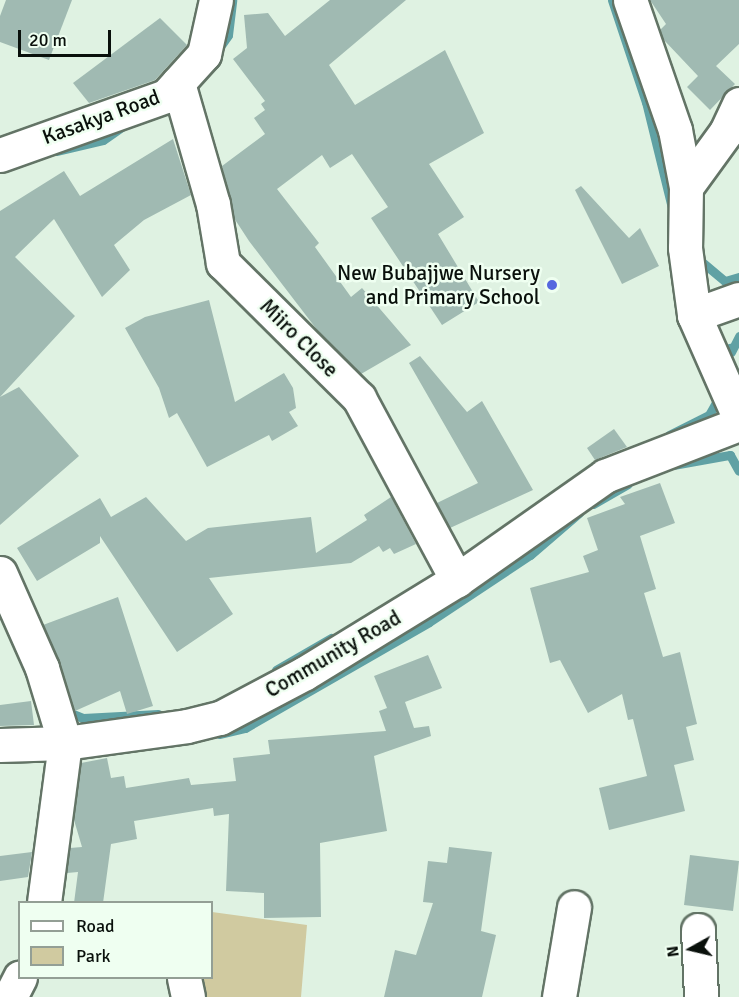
<!DOCTYPE html>
<html>
<head>
<meta charset="utf-8">
<style>
  body { margin:0 }
  #map { position:relative; width:739px; height:997px; overflow:hidden; background:#dff2e2; font-family:Signika,sans-serif }
  div>[style] { position:absolute }
  [style*='--x'] { left:calc(var(--x)*1px); top:calc(var(--y)*1px); width:calc(var(--w)*1px); rotate:calc(var(--a)*1deg) }
  .green>* { inset:0; background:#d0caa0 }
  .stream>* { height:9px; margin:-4.5px; padding:0 4.5px; transform-origin:4.5px; border-radius:4.5px; background:#60a1a4 }
  .building>* { inset:0; background:#a0bab2 }
  .roads { filter:drop-shadow(2px 0 #637466) drop-shadow(-2px 0 #637466) drop-shadow(0 2px #637466) drop-shadow(0 -2px #637466) }
  .minor>* { height:33px; margin:-16.5px; padding:0 16.5px; transform-origin:16.5px; border-radius:16.5px; background:#fff }
  .dots>* { width:16px; height:16px; translate:-50% -50%; box-sizing:border-box; border:3px solid #effff1; border-radius:50% }
  span { translate:-50% -50%; white-space:nowrap; text-align:center; line-height:1.15; -webkit-text-stroke:5px #effff1; paint-order:stroke }
  .street-label { font-size:21px; color:#09100b }
  .poi-label { font-size:21px; color:#09100b }
  .right { translate:-100% -50%; text-align:right }
  .legend { position:absolute; left:18px; top:901px; width:195px; height:78px; box-sizing:border-box; background:#effff1; border:2px solid #939f95; margin:0; padding:8px 10px; list-style:none; font-size:18px; color:#09100b }
  .legend li { display:flex; align-items:center; gap:12px; height:30px }
  .legend b { width:30px; border:2px solid #939f95 }
  .north { position:absolute; left:661px; top:919px; width:60px; height:60px; -webkit-text-stroke:4px #effff1; paint-order:stroke; rotate:262deg; font-size:16px; font-weight:700; line-height:24px; text-align:center; color:#09100b }
  .north::after { content:''; display:block; margin:auto; width:21px; height:27px; background:#09100b; clip-path:polygon(50% 0,100% 100%,50% 72%,0 100%) }
  .scale { position:absolute; left:18px; top:30px; width:93px; height:27px; box-sizing:border-box; border:3px solid #09100b; border-top:0; padding-left:8px; font-size:18px; line-height:21px; white-space:nowrap; color:#09100b; -webkit-text-stroke:4px #effff1; paint-order:stroke }
</style>
</head>
<body>
<div id="map">
  <div class="green">
    <div style="clip-path:polygon(212px 912px,307px 925px,301px 997px,201px 997px,203px 978px,212px 978px)"></div>
  </div>
  <div class="stream">
    <div style="--x:612;--y:0;--w:108;--a:71.6"></div>
    <div style="--x:646;--y:102;--w:109;--a:76.2"></div>
    <div style="--x:217;--y:51;--w:19;--a:-55"></div>
    <div style="--x:228;--y:35;--w:35;--a:-83"></div>
    <div style="--x:56;--y:151;--w:48;--a:-13.2"></div>
    <div style="--x:103;--y:140;--w:24;--a:-35"></div>
    <div style="--x:696;--y:257;--w:38;--a:40"></div>
    <div style="--x:725;--y:281;--w:15;--a:-16"></div>
    <div style="--x:731;--y:352;--w:18;--a:-63"></div>
    <div style="--x:725;--y:364;--w:17;--a:-73"></div>
    <div style="--x:669;--y:435;--w:45;--a:-26.6"></div>
    <div style="--x:709;--y:415;--w:23;--a:-61"></div>
    <div style="--x:673;--y:465;--w:58;--a:-10"></div>
    <div style="--x:730;--y:455;--w:18;--a:61"></div>
    <div style="--x:593;--y:504;--w:40;--a:-29.7"></div>
    <div style="--x:276;--y:670;--w:64;--a:-30.2"></div>
    <div style="--x:63;--y:710;--w:22;--a:22"></div>
    <div style="--x:83;--y:718;--w:75;--a:-3.1"></div>
    <div style="--x:219;--y:734;--w:27;--a:-13"></div>
    <div style="--x:245;--y:728;--w:212;--a:-29.9"></div>
    <div style="--x:429;--y:622;--w:121;--a:-33.6"></div>
    <div style="--x:530;--y:555;--w:65;--a:-40.6"></div>
  </div>
  <div class="building">
    <div style="clip-path:polygon(6px 0,72px 0,49px 60px,0 42px,0 16px)"></div>
    <div style="clip-path:polygon(330px 0,406px 0,329px 65px,355px 105px,445px 50px,484px 133px,429px 164px,464px 217px,438px 234px,479px 302px,442px 325px,371px 218px,388px 207px,352px 154px,330px 168px,322px 155px,277px 189px,319px 243px,315px 247px,351px 297px,362px 288px,411px 345px,361px 374px,318px 331px,249px 241px,234px 218px,222px 166px,265px 134px,254px 118px,265px 110px,261px 104px,265px 101px,233px 59px,247px 48px,244px 15px,268px 13px,285px 36px)"></div>
    <div style="clip-path:polygon(650px 0,739px 0,739px 44px,716px 66px,735px 84px,710px 110px,687px 87px,698px 76px,663px 39px,660px 30px,666px 24px)"></div>
    <div style="clip-path:polygon(160px 18px,187px 45px,155px 80px,89px 103px,73px 83px)"></div>
    <div style="clip-path:polygon(173px 139px,191px 195px,144px 220px,114px 245px,130px 270px,102px 297px,54px 219px,15px 257px,75px 316px,0 397px,19px 387px,79px 456px,0 525px,0 211px,64px 171px,80px 196px)"></div>
    <div style="clip-path:polygon(581px 186px,629px 238px,640px 228px,659px 266px,622px 284px,575px 190px)"></div>
    <div style="clip-path:polygon(209px 300px,235px 402px,284px 373px,293px 388px,296px 408px,289px 412px,298px 426px,272px 441px,269px 435px,207px 467px,177px 413px,169px 418px,159px 388px,125px 328px,145px 317px)"></div>
    <div style="clip-path:polygon(420px 356px,467px 412px,482px 401px,533px 490px,450px 528px,437px 503px,478px 483px,409px 363px)"></div>
    <div style="clip-path:polygon(614px 429px,627px 447px,595px 460px,587px 448px)"></div>
    <div style="clip-path:polygon(660px 483px,675px 523px,640px 536px,656px 589px,644px 593px,663px 657px,680px 652px,697px 724px,686px 727px,694px 760px,674px 765px,685px 811px,609px 830px,599px 788px,647px 776px,633px 719px,628px 720px,622px 694px,588px 713px,560px 660px,550px 663px,530px 588px,589px 572px,583px 556px,598px 550px,587px 518px,625px 504px,620px 497px)"></div>
    <div style="clip-path:polygon(146px 497px,186px 541px,208px 528px,311px 517px,316px 553px,367px 520px,364px 515px,391px 497px,416px 544px,394px 554px,390px 548px,383px 552px,379px 546px,351px 563px,209px 578px,233px 614px,177px 652px,100px 536px,100px 543px,37px 581px,17px 548px,100px 498px,111px 517px)"></div>
    <div style="clip-path:polygon(118px 597px,153px 706px,127px 714px,120px 691px,75px 711px,43px 625px)"></div>
    <div style="clip-path:polygon(428px 655px,442px 688px,405px 702px,414px 728px,429px 726px,431px 736px,374px 756px,387px 831px,320px 843px,321px 917px,264px 918px,264px 893px,226px 891px,229px 814px,214px 816px,213px 808px,134px 821px,137px 839px,111px 844px,103px 903px,74px 903px,78px 872px,67px 873px,70px 848px,82px 847px,74px 820px,81px 763px,107px 758px,111px 778px,124px 776px,126px 788px,189px 778px,191px 785px,236px 781px,233px 758px,270px 754px,268px 740px,386px 731px,379px 711px,387px 708px,374px 676px)"></div>
    <div style="clip-path:polygon(31px 701px,34px 725px,0 726px,0 705px)"></div>
    <div style="clip-path:polygon(449px 847px,492px 852px,481px 931px,496px 935px,482px 997px,384px 997px,395px 950px,416px 955px,433px 903px,423px 902px,428px 861px,447px 863px)"></div>
    <div style="clip-path:polygon(32px 852px,28px 877px,0 881px,0 856px)"></div>
    <div style="clip-path:polygon(690px 855px,739px 861px,733px 911px,684px 905px)"></div>
  </div>
  <div class="roads">
    <div class="minor">
      <div style="--x:630;--y:0;--w:138;--a:70.9"></div>
      <div style="--x:675;--y:130;--w:58;--a:79.1"></div>
      <div style="--x:686;--y:187;--w:61;--a:90.9"></div>
      <div style="--x:685;--y:248;--w:68;--a:82.3"></div>
      <div style="--x:694;--y:315;--w:111;--a:66.2"></div>
      <div style="--x:178;--y:83;--w:126;--a:73.9"></div>
      <div style="--x:213;--y:204;--w:60;--a:80.4"></div>
      <div style="--x:223;--y:263;--w:192;--a:44.8"></div>
      <div style="--x:359;--y:398;--w:207;--a:61.7"></div>
      <div style="--x:0;--y:155;--w:176;--a:-19.6"></div>
      <div style="--x:166;--y:96;--w:57;--a:-47.9"></div>
      <div style="--x:204;--y:54;--w:55;--a:-77.5"></div>
      <div style="--x:686;--y:187;--w:68;--a:-54"></div>
      <div style="--x:726;--y:132;--w:31;--a:-65"></div>
      <div style="--x:694;--y:315;--w:48;--a:-19.6"></div>
      <div style="--x:0;--y:573;--w:104;--a:66.1"></div>
      <div style="--x:42;--y:668;--w:78;--a:73"></div>
      <div style="--x:65;--y:743;--w:123;--a:-7.9"></div>
      <div style="--x:187;--y:726;--w:34;--a:-14"></div>
      <div style="--x:220;--y:718;--w:96;--a:-27.9"></div>
      <div style="--x:305;--y:673;--w:178;--a:-31.5"></div>
      <div style="--x:457;--y:580;--w:181;--a:-35.1"></div>
      <div style="--x:605;--y:476;--w:144;--a:-21.2"></div>
      <div style="--x:0;--y:745;--w:65;--a:-1.8"></div>
      <div style="--x:65;--y:743;--w:160;--a:97.5"></div>
      <div style="--x:698;--y:930;--w:67;--a:87.4"></div>
      <div style="--x:184;--y:978;--w:19;--a:78"></div>
      <div style="--x:10;--y:997;--w:22;--a:-63"></div>
      <div style="--x:559;--y:997;--w:91;--a:-80.5"></div>
    </div>
  </div>
  <div class="dots">
    <div style="left:552px;top:285px;background:#5668df"></div>
  </div>
  <div class="street-label">
    <span style="left:101px;top:117px;rotate:-20deg">Kasakya Road</span>
    <span style="left:299px;top:338px;rotate:45deg">Miiro Close</span>
    <span style="left:333px;top:654px;rotate:-30deg">Community Road</span>
  </div>
  <div class="poi-label">
    <span class="right" style="left:540px;top:285px">New Bubajjwe Nursery<br>and Primary School</span>
  </div>
  <ul class="legend">
  <li><b style="height:8px;background:#fff"></b>Road</li>
  <li><b style="height:16px;background:#d0caa0"></b>Park</li>
  </ul>
  <div class="north">N</div>
  <div class="scale">20 m</div>
</div>
</body>
</html>
